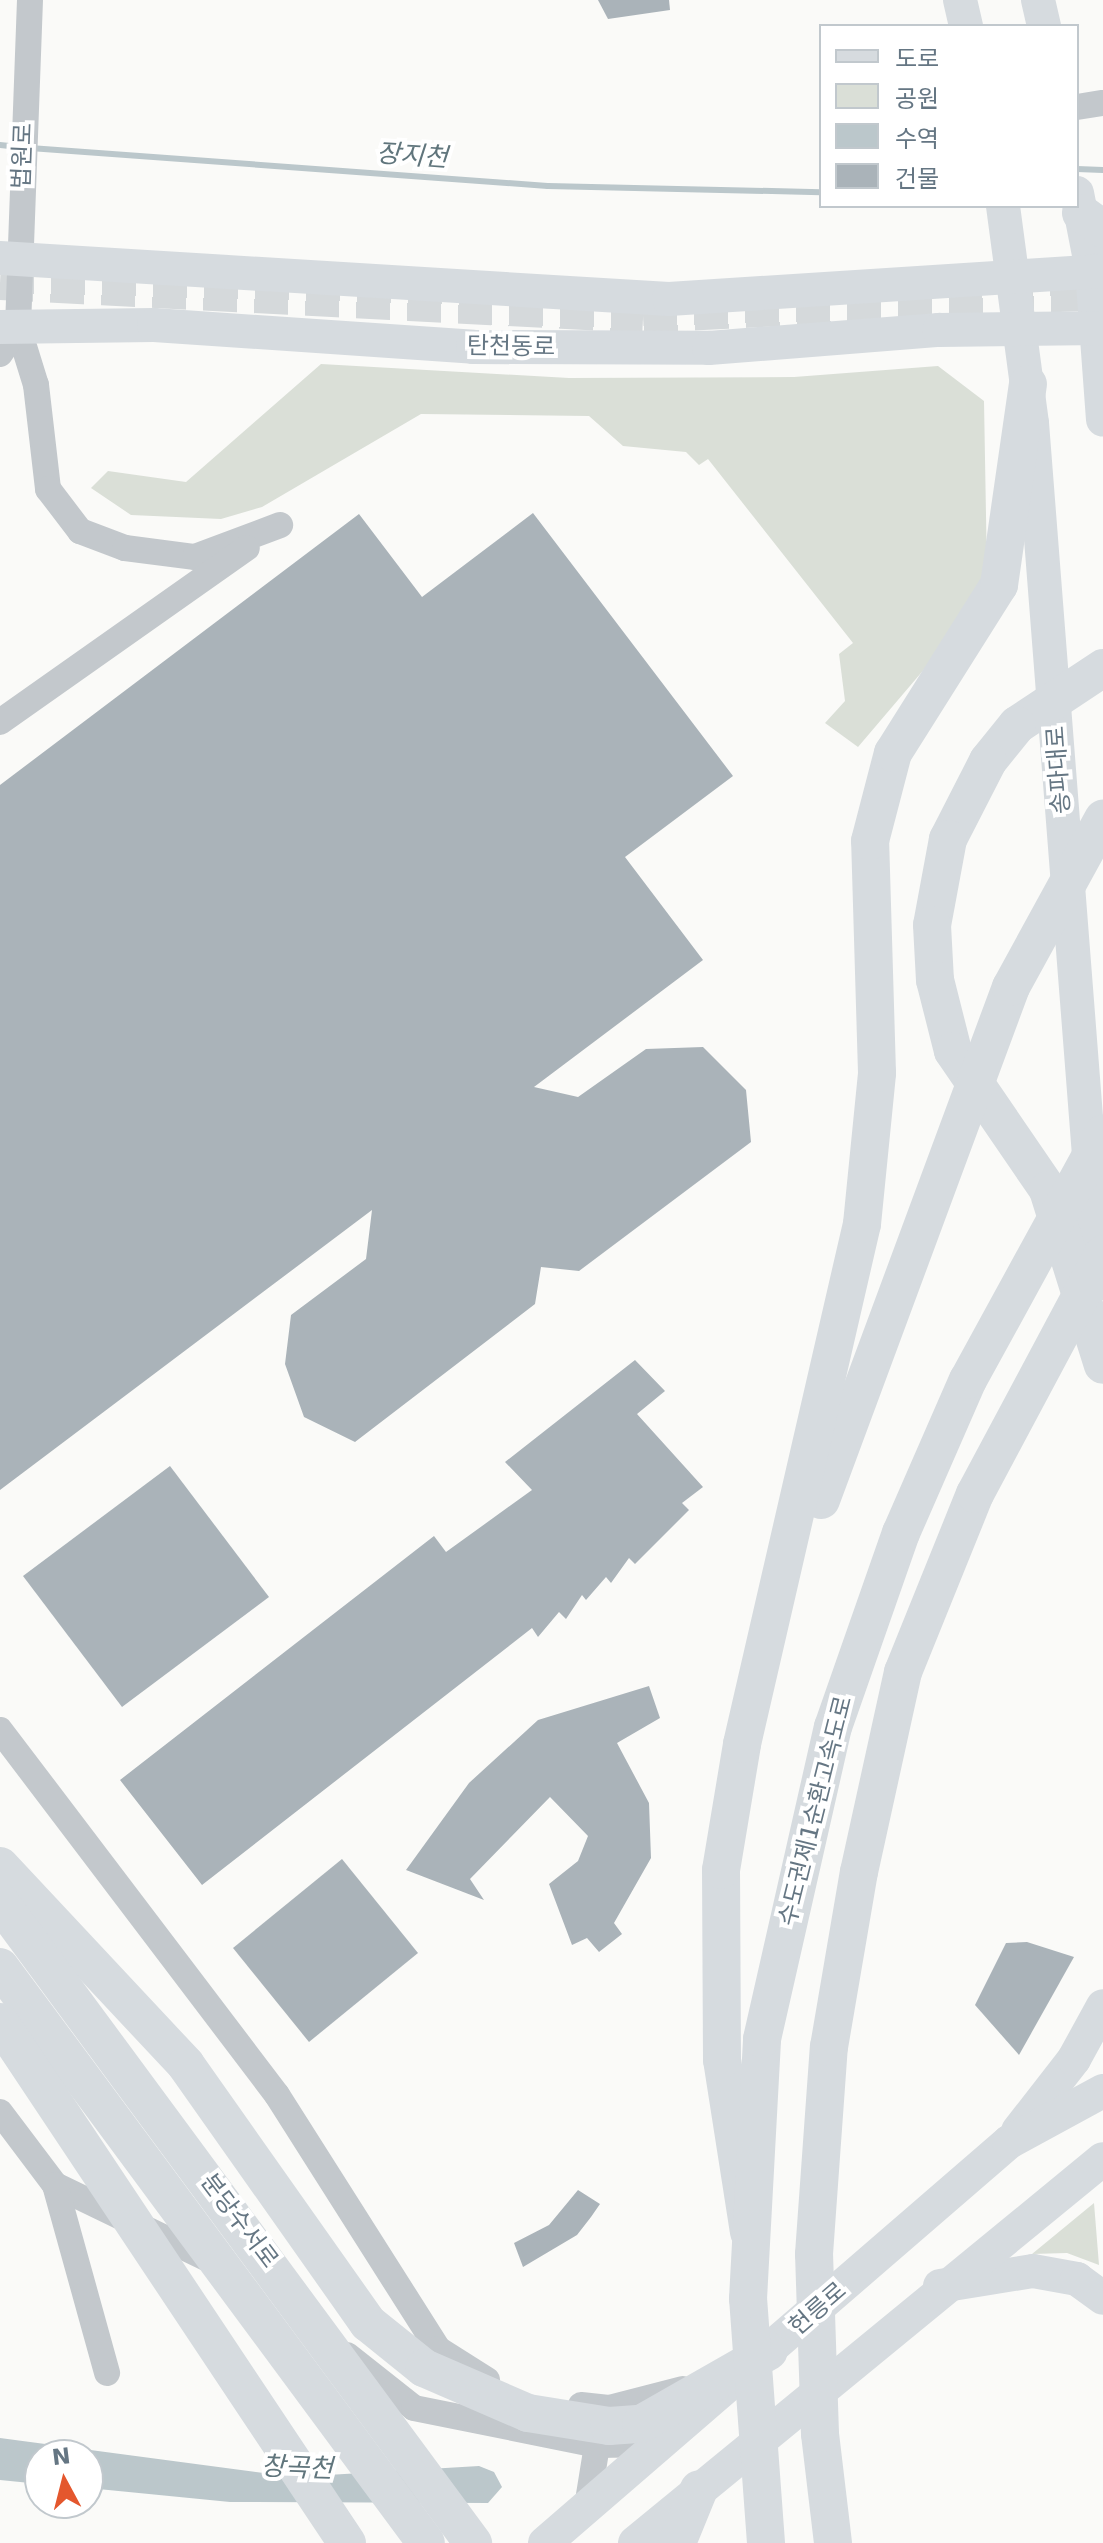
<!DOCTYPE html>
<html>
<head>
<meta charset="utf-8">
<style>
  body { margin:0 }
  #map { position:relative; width:1103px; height:2543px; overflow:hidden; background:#fafaf8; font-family:"DejaVu Sans","Noto Sans KR",sans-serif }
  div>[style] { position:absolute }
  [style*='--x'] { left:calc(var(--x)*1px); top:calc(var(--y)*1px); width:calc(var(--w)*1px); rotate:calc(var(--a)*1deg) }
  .green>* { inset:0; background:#dadfd7 }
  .water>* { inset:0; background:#bbc7cb }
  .pier>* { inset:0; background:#fafaf8 }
  .stream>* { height:6px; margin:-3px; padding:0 3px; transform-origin:3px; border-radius:3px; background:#bbc7cb }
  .building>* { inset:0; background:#aab3b9 }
  .major-tunnel>* { height:34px; margin-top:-17px; transform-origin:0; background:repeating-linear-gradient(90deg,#d5d9db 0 34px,transparent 0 51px) }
  .minor>* { height:26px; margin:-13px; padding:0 13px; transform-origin:13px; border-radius:13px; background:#c3c8cc }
  .major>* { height:34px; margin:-17px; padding:0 17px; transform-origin:17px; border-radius:17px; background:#d6dbdf }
  .highway>* { height:38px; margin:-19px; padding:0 19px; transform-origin:19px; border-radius:19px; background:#d6dbdf }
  span { translate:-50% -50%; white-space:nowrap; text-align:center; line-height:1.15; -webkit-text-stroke:8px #fff; paint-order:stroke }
  .street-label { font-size:24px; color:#657683 }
  .water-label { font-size:26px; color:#60757c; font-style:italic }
  .legend { position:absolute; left:819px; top:24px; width:260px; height:184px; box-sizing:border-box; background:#fff; border:2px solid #c1c8cd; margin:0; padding:10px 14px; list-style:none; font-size:24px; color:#657683 }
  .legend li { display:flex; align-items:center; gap:16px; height:40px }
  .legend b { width:40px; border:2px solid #c1c8cd }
  .north { position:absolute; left:24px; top:2439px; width:80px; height:80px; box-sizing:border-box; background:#fff; border:2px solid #c1c8cd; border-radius:50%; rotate:353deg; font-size:22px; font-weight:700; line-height:32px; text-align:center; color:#657683 }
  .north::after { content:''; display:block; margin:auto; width:28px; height:36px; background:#e4572e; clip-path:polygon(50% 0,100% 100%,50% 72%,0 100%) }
</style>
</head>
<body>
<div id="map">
  <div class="green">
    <div style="clip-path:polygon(321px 364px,569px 378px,794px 377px,938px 366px,984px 401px,987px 572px,955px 633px,858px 747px,825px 723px,845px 701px,839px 654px,853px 643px,708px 459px,699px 465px,686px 452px,623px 446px,589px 416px,421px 414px,262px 507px,221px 519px,131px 515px,91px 488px,108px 471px,186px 482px)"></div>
    <div style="clip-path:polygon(1094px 2203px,1099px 2265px,1067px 2253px,1032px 2254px)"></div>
  </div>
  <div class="water">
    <div style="clip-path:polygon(0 2438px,294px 2477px,479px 2466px,494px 2472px,502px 2487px,488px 2503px,230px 2502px,88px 2488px,88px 2455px,40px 2455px,40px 2484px,0 2480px)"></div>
  </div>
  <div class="pier">
    <div style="clip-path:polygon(735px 2531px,770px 2539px,773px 2543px,719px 2543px)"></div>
  </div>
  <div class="stream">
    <div style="--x:0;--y:145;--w:19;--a:6"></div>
    <div style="--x:30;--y:148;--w:519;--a:4.2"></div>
    <div style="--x:548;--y:186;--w:273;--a:1.3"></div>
    <div style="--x:1077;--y:169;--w:26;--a:2"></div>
  </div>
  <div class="building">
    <div style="clip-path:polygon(598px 0,669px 0,670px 10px,608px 19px)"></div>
    <div style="clip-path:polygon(533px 513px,733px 776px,625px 857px,703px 960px,534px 1087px,578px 1097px,646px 1049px,703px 1047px,746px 1090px,751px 1142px,579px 1271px,541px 1267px,535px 1304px,355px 1442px,304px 1417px,285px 1364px,291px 1315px,366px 1259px,372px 1210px,0 1490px,0 785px,359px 514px,422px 597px)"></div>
    <div style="clip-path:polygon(635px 1360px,665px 1391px,637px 1414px,703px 1487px,682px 1503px,689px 1510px,635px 1564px,629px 1558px,611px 1583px,606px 1577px,586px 1600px,582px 1595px,566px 1619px,559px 1612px,538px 1637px,532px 1628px,202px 1885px,120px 1780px,434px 1536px,446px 1552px,532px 1490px,505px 1462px)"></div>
    <div style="clip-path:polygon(170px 1466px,269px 1597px,122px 1707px,23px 1576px)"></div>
    <div style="clip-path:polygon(649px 1686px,660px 1718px,617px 1743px,649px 1803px,651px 1858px,614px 1923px,622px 1934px,599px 1952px,587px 1938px,572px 1945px,549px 1884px,578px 1861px,588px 1836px,550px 1797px,470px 1879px,484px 1900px,406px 1870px,469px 1783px,538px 1720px)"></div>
    <div style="clip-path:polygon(342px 1859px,418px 1953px,309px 2042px,233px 1948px)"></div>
    <div style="clip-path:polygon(1027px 1942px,1074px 1957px,1019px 2055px,975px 2005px,1006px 1943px)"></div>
    <div style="clip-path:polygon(578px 2190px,600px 2204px,591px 2217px,577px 2235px,523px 2267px,514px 2243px,549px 2225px)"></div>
  </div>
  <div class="major-tunnel">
    <div style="--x:0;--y:283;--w:644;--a:2.94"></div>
    <div style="--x:643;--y:316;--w:461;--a:-2.9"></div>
  </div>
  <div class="minor">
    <div style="--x:1077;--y:107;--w:26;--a:-9"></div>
    <div style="--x:18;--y:327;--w:61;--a:72.8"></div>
    <div style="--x:36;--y:385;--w:105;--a:83.4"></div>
    <div style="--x:48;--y:489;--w:53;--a:52.7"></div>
    <div style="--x:80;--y:531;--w:48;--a:20.7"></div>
    <div style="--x:125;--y:548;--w:71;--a:7.3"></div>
    <div style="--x:195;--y:557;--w:91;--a:-20.6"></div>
    <div style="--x:0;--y:354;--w:32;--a:-56"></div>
    <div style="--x:18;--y:327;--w:327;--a:-87.9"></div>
    <div style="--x:0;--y:722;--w:302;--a:-35.2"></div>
    <div style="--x:0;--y:1730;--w:458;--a:52.8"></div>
    <div style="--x:277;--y:2095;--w:301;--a:57.6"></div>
    <div style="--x:438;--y:2349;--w:58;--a:32.3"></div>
    <div style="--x:0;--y:2112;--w:91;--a:53"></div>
    <div style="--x:55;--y:2185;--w:177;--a:25.8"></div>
    <div style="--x:55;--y:2185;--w:195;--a:74.5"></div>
    <div style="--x:347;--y:2355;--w:85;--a:38.3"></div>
    <div style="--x:414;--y:2408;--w:187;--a:11.4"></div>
    <div style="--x:597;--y:2445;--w:64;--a:-0.9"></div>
    <div style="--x:581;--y:2405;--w:28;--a:6"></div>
    <div style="--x:609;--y:2408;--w:76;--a:-14.4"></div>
    <div style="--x:587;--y:2507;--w:63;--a:-80.8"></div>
  </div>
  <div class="major">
    <div style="--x:960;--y:0;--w:27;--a:77"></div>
    <div style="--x:1038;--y:0;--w:27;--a:77"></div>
    <div style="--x:1077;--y:193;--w:78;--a:79"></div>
    <div style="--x:1092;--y:270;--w:150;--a:85.8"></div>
    <div style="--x:1003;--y:206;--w:219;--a:82.4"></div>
    <div style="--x:1032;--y:423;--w:863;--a:85.55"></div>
    <div style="--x:0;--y:258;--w:670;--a:3.51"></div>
    <div style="--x:669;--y:299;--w:435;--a:-3.7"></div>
    <div style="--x:0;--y:327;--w:154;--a:-0.7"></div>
    <div style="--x:154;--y:325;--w:320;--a:3.9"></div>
    <div style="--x:473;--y:347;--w:236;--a:0.2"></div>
    <div style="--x:709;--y:348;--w:231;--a:-4.5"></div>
    <div style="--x:939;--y:330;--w:164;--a:-0.7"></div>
    <div style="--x:1018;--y:2131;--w:91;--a:-52.1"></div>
    <div style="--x:1074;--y:2059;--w:60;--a:-61.3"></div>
    <div style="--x:940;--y:2286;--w:94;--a:-9.2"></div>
    <div style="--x:1033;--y:2271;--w:45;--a:10.3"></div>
    <div style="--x:1077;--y:2279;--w:32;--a:36"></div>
    <div style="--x:545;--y:2543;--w:613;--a:-40.83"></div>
    <div style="--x:1009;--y:2142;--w:107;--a:-28.5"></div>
    <div style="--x:635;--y:2543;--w:605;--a:-39.37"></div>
  </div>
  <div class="highway">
    <div style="--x:1081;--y:213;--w:27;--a:36"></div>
    <div style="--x:1103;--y:668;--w:103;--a:146.5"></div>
    <div style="--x:1017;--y:725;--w:46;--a:128.9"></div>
    <div style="--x:988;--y:761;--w:88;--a:117.1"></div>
    <div style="--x:948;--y:839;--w:87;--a:100.5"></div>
    <div style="--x:932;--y:925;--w:55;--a:86.9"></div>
    <div style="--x:935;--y:980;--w:73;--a:75.8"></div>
    <div style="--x:953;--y:1051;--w:168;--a:55.6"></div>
    <div style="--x:1048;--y:1190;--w:183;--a:72.6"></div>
    <div style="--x:821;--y:1500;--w:547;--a:-69.68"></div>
    <div style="--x:1011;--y:987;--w:192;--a:-61.3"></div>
    <div style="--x:0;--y:1866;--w:272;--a:46.9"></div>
    <div style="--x:186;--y:2065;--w:316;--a:54.8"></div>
    <div style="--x:368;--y:2323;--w:72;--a:38.8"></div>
    <div style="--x:424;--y:2368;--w:113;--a:23.4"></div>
    <div style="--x:528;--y:2413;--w:82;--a:9.1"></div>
    <div style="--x:609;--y:2426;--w:32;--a:-4"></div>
    <div style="--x:641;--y:2424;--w:147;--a:-29.7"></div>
    <div style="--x:0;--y:1902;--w:797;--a:53.58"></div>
    <div style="--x:0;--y:1967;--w:716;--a:53.51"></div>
    <div style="--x:0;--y:2022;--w:626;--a:56.34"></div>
    <div style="--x:749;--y:2232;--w:174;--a:-98.9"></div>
    <div style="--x:722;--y:2060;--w:190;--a:-90.3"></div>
    <div style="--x:721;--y:1870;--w:128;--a:-80.5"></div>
    <div style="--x:742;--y:1744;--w:534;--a:-77.01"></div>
    <div style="--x:862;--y:1224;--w:152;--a:-84.3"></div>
    <div style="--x:877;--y:1073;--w:232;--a:-91.7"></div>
    <div style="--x:870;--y:841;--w:91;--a:-75.4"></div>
    <div style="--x:893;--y:753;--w:199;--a:-57.8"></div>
    <div style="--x:999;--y:585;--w:203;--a:-81.8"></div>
    <div style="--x:677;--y:2543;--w:58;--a:-67.8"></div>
    <div style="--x:766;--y:2543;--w:245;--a:-94.2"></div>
    <div style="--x:748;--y:2299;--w:260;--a:-86.9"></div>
    <div style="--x:762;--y:2039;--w:320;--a:-77.2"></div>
    <div style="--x:833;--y:1727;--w:206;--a:-70.7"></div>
    <div style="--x:901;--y:1533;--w:167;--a:-66.4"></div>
    <div style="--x:968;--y:1380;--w:281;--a:-61.3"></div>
    <div style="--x:833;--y:2543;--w:110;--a:-96.8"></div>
    <div style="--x:820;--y:2434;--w:180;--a:-91.9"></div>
    <div style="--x:814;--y:2254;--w:208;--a:-85.9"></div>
    <div style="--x:829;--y:2047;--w:178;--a:-80.3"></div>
    <div style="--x:859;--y:1872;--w:205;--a:-77.6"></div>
    <div style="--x:903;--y:1672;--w:192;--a:-68"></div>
    <div style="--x:975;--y:1494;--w:272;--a:-61.9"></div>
  </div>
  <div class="street-label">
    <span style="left:23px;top:156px;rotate:-88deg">법원로</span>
    <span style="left:511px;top:347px;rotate:1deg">탄천동로</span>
    <span style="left:1059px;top:770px;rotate:-94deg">송파대로</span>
    <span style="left:816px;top:1811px;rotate:-76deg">수도권제1순환고속도로</span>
    <span style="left:239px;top:2221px;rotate:53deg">분당수서로</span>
    <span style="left:818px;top:2309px;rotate:-41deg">헌릉로</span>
  </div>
  <div class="water-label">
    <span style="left:412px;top:156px;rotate:4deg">장지천</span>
    <span style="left:297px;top:2468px;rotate:2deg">창곡천</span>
  </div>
  <ul class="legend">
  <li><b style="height:10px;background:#d6dbdf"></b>도로</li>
  <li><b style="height:22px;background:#dadfd7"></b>공원</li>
  <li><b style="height:22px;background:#bbc7cb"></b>수역</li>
  <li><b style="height:22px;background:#aab3b9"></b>건물</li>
  </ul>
  <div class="north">N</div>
</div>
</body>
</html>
